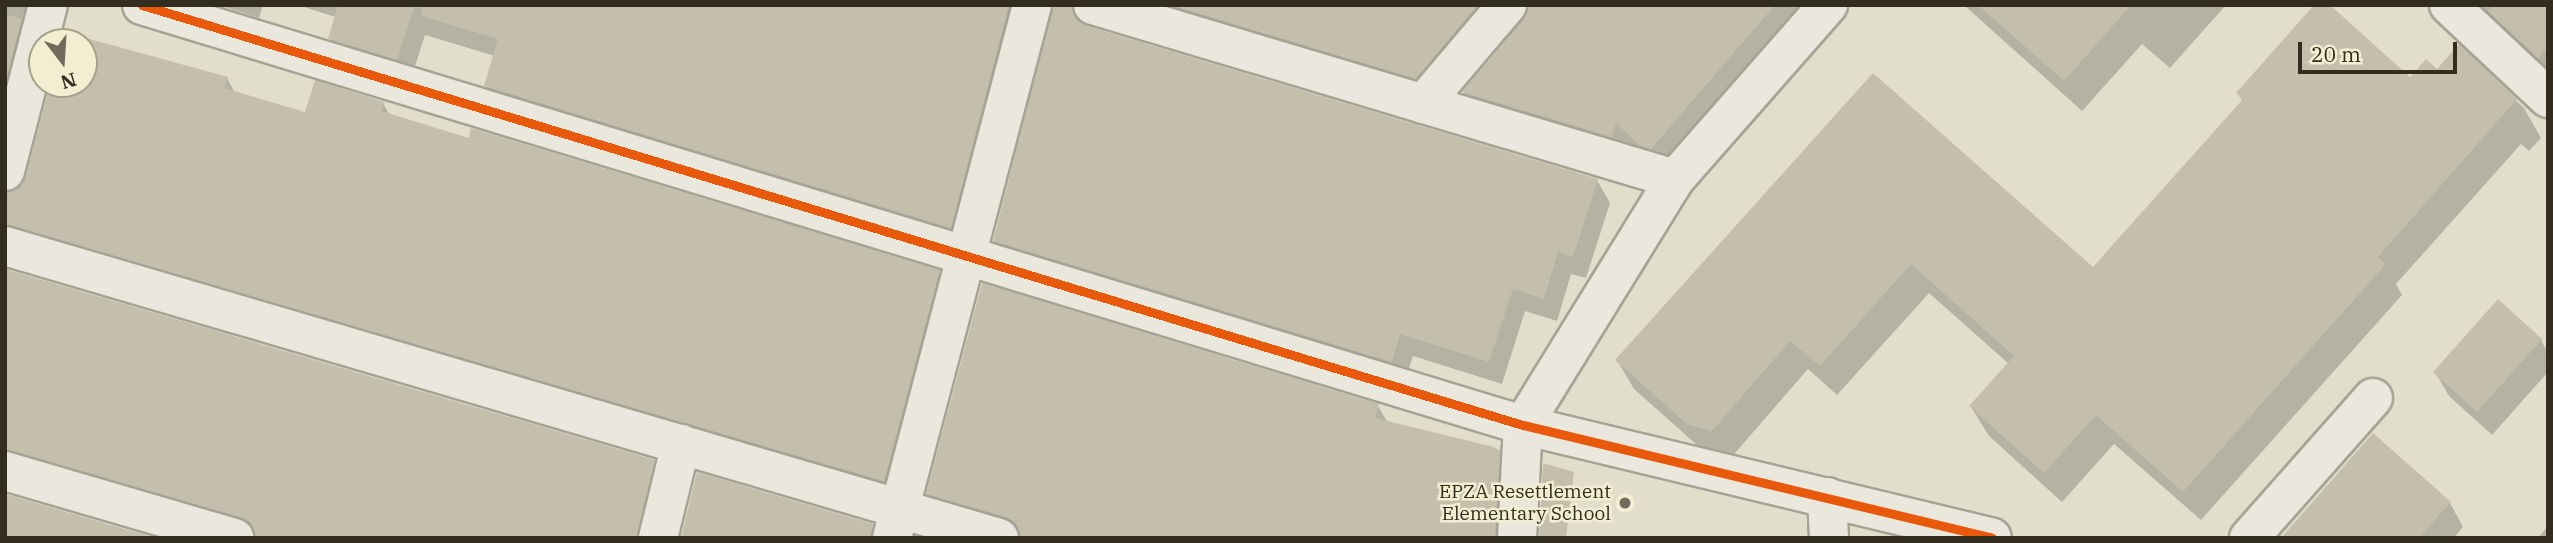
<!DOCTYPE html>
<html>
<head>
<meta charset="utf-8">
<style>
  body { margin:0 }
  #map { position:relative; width:2553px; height:543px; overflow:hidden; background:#e1dfcc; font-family:"IBM Plex Serif",serif }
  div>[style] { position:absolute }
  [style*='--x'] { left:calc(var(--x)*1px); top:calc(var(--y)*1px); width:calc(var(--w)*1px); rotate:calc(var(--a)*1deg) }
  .shadow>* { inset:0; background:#0003 }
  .building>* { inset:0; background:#c4bead }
  .roads { filter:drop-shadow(2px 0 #a6a395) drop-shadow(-2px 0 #a6a395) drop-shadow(0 2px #a6a395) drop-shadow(0 -2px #a6a395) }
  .minor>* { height:38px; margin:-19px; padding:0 19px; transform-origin:19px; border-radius:19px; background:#eae8dd }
  .cycleway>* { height:9px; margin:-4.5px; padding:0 4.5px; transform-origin:4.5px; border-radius:4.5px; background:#e8590c }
  .dots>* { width:19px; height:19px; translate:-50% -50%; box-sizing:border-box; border:4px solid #f1eed2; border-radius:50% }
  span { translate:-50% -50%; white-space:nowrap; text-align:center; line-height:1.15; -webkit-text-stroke:5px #f1eed2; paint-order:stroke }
  .poi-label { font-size:19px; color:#332d1f }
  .right { translate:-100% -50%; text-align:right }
  .frame { position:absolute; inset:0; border:7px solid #332d1f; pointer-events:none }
  .north { position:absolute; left:28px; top:28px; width:70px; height:70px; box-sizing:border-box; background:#f1eed2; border:2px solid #a5a18a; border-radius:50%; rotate:163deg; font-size:19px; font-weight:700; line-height:28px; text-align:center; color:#332d1f }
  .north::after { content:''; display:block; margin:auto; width:24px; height:32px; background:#706b5c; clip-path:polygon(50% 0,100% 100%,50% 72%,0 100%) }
  .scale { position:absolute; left:2298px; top:42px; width:159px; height:32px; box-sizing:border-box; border:4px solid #332d1f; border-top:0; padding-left:9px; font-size:21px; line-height:24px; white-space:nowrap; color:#332d1f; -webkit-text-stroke:5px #f1eed2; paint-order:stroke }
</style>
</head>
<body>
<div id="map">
  <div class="shadow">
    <div style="clip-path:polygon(5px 5px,56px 5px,5px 154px)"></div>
    <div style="clip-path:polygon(219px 5px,263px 5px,259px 18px)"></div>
    <div style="clip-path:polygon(298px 5px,1810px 5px,1664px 171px,1629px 144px,1624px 159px,1477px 115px,1464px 93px,1530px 10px,1526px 6px,1503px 13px,1429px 101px,1090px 12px,1086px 28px,1597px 180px,1610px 203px,1586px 278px,1571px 274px,1557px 321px,1525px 311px,1502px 384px,1413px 356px,1404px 384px,1008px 263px,995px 241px,1053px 6px,1039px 6px,963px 250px,499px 109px,486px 86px,495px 56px,425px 35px,410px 82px,343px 61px,330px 38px,335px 17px)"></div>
    <div style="clip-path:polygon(1964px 5px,2226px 5px,2170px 68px,2142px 44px,2082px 111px)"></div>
    <div style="clip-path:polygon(2482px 5px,2548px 5px,2548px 77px,2504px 36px)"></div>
    <div style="clip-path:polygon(65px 34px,227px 78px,235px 93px,306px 114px,383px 103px,390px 116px,470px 140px,938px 272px,952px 295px,897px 504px,5px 254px,5px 194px,12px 194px,28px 177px,52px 84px,84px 84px,84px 42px,63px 42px)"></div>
    <div style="clip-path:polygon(2459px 47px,2524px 108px,2541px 138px,2529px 151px,2521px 144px,2396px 284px,2402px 295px,2201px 520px,2114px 444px,2062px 502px,1989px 436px,1971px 407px,2009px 364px,1929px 293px,1837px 395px,1808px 369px,1729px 460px,1706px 453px,1634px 389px,1617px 360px,1873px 75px,2094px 270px,2243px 102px,2238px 93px,2410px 79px,2437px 71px)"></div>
    <div style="clip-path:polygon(5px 271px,653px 461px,667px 484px,654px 538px,248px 538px,5px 477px)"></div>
    <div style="clip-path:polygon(2498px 302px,2541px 340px,2548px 353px,2548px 372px,2492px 435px,2449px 396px,2435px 372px)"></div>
    <div style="clip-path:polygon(1378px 406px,1388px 423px,1499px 452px,1512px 475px,1505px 538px,1006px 538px,941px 517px,928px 494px)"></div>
    <div style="clip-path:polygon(2450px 503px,2463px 527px,2454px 538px,2306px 538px)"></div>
    <div style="clip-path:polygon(2548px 526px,2548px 538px,2538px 538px)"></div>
  </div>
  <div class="building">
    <div style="clip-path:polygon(338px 5px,415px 5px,397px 60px,328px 39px)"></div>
    <div style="clip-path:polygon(422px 5px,1009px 5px,951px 228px,484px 86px,498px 39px,421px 16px)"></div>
    <div style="clip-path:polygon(1053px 5px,1072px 5px,1077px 19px,1087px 26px,1598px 179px,1573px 257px,1558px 252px,1544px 299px,1513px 289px,1489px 362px,1400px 334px,1392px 362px,993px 241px)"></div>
    <div style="clip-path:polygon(1170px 5px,1478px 5px,1416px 79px)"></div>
    <div style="clip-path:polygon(1528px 5px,1775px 5px,1651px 149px,1640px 146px,1616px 123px,1612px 137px,1462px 92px,1524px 19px)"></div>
    <div style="clip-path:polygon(1978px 5px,2131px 5px,2064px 81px)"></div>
    <div style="clip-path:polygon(2314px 5px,2330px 5px,2410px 77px,2426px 59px,2437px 69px,2459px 44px,2517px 99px,2378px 257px,2386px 264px,2183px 492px,2096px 415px,2044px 473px,1969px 406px,2014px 356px,1911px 264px,1820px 366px,1790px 341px,1712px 431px,1687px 424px,1615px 360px,1873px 73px,2093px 267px,2243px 99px,2236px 93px)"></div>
    <div style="clip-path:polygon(2493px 5px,2548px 5px,2548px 47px,2538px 58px,2488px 11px)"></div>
    <div style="clip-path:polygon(5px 14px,22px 19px,5px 83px)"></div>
    <div style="clip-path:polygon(64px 32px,228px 77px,224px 88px,305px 112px,315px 80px,384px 102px,381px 111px,469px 138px,471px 128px,940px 270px,884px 481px,5px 225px,5px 192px,20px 187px,26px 176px,50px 84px,84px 84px,84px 42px,61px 42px)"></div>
    <div style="clip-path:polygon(5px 269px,655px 460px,637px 538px,255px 538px,250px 523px,240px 517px,5px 450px)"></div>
    <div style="clip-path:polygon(982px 283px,1379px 404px,1375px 418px,1494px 447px,1500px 451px,1495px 538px,1020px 538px,1015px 523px,1006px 517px,926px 494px)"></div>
    <div style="clip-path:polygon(2498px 299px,2542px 339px,2477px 412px,2433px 372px)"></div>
    <div style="clip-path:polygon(2373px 433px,2451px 502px,2419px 538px,2281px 538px)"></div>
    <div style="clip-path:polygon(1543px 463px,1574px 472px,1566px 538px,1539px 538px)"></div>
    <div style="clip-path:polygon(697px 472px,873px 524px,871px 538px,681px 538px)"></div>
    <div style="clip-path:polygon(5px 494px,155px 538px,5px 538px)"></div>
  </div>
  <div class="roads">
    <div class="minor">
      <div style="--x:142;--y:5;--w:1443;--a:16.92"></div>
      <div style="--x:1523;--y:425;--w:482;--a:13.5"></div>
      <div style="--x:1093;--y:5;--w:607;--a:16.65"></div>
      <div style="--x:2449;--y:5;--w:136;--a:43.2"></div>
      <div style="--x:1423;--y:104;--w:130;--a:-49.7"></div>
      <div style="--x:5;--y:171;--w:171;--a:-75.5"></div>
      <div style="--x:5;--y:246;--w:1036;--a:16.37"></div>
      <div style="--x:5;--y:471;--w:239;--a:16.3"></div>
      <div style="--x:1827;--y:497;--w:41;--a:87.2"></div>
      <div style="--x:658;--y:538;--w:97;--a:-76.3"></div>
      <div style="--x:892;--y:538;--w:551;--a:-75.28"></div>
      <div style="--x:1517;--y:538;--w:113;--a:-87"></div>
      <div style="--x:1523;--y:425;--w:289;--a:-58.3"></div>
      <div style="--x:1675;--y:179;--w:232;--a:-48.7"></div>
      <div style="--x:2249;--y:538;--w:187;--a:-48.5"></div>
    </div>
  </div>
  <div class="cycleway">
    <div style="--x:142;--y:5;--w:1443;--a:16.92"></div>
    <div style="--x:1523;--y:425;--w:482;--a:13.5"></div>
  </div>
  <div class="dots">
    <div style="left:1625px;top:503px;background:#706b5c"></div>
  </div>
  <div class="poi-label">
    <span class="right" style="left:1611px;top:503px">EPZA Resettlement<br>Elementary School</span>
  </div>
  <div class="frame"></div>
  <div class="north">N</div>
  <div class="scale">20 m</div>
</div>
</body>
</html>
